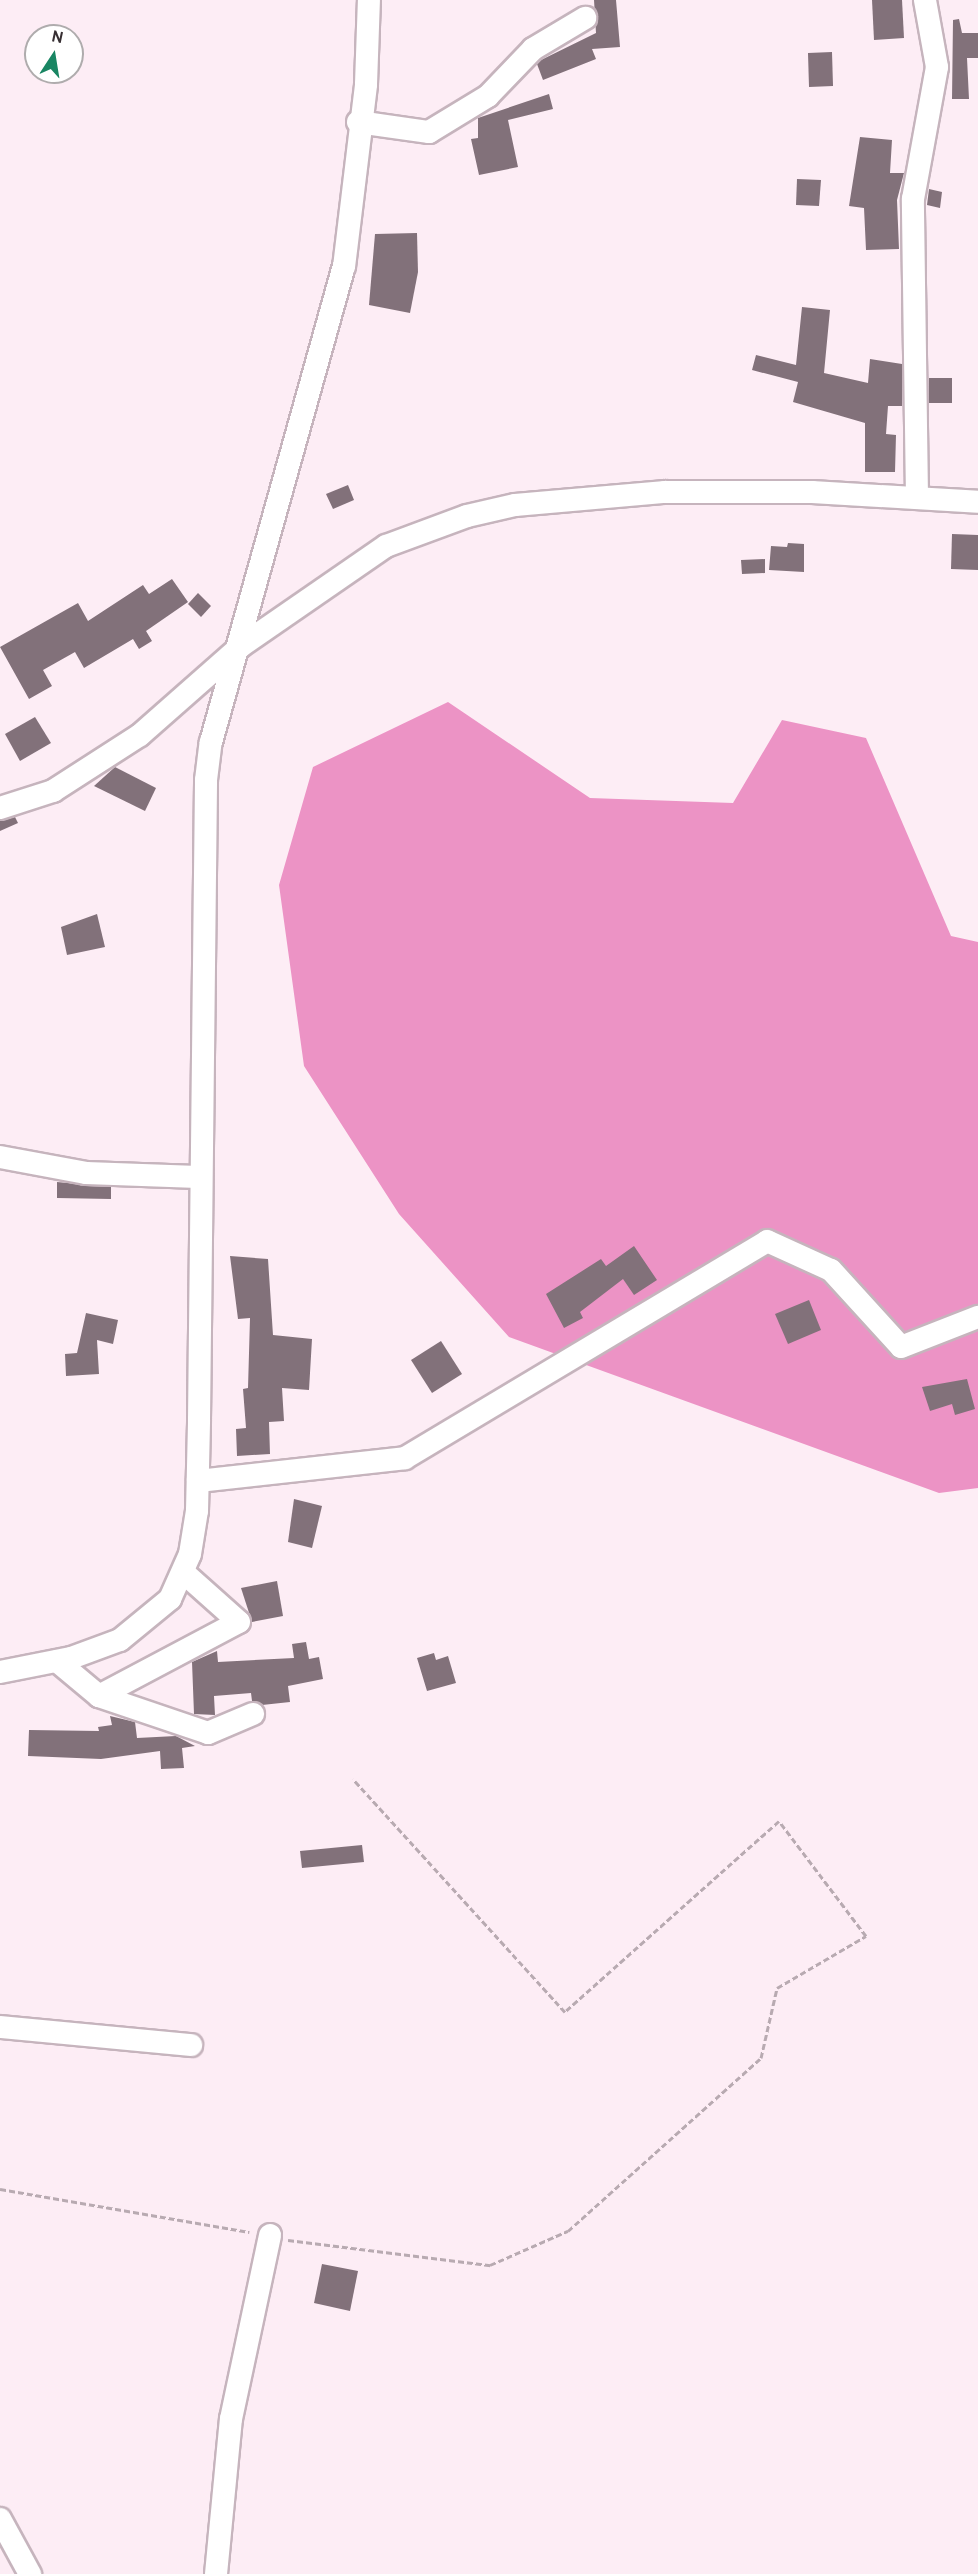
<!DOCTYPE html>
<html>
<head>
<meta charset="utf-8">
<style>
  body { margin:0 }
  #map { position:relative; width:978px; height:2574px; overflow:hidden; background:#fdedf5; font-family:Overpass,sans-serif }
  div>[style] { position:absolute }
  [style*='--x'] { left:calc(var(--x)*1px); top:calc(var(--y)*1px); width:calc(var(--w)*1px); rotate:calc(var(--a)*1deg) }
  .forest>* { inset:0; background:#ec93c5 }
  .building>* { inset:0; background:#82717a }
  .path>* { height:3px; margin-top:-1.5px; transform-origin:0; background:repeating-linear-gradient(90deg,#b8aab1 0 6px,transparent 0 9px) }
  .roads { filter:drop-shadow(2px 0 #c6b4bd) drop-shadow(-2px 0 #c6b4bd) drop-shadow(0 2px #c6b4bd) drop-shadow(0 -2px #c6b4bd) }
  .minor>* { height:22px; margin:-11px; padding:0 11px; transform-origin:11px; border-radius:11px; background:#fff }
  span { translate:-50% -50%; white-space:nowrap; text-align:center; line-height:1.15; -webkit-text-stroke:6px #fff; paint-order:stroke }
  .north { position:absolute; left:24px; top:24px; width:60px; height:60px; box-sizing:border-box; background:#fff; border:2px solid #afacad; border-radius:50%; rotate:12deg; font-size:16px; font-weight:700; line-height:24px; text-align:center; color:#372f33 }
  .north::after { content:''; display:block; margin:auto; width:21px; height:27px; background:#198663; clip-path:polygon(50% 0,100% 100%,50% 72%,0 100%) }
</style>
</head>
<body>
<div id="map">
  <div class="forest">
    <div style="clip-path:polygon(448px 702px,590px 798px,733px 803px,782px 720px,866px 738px,951px 936px,978px 942px,978px 1488px,939px 1493px,509px 1337px,399px 1214px,304px 1066px,279px 885px,313px 767px)"></div>
  </div>
  <div class="building">
    <div style="clip-path:polygon(594px 0,616px 0,620px 47px,592px 49px,596px 59px,543px 80px,537px 64px,541px 60px,596px 33px)"></div>
    <div style="clip-path:polygon(872px 0,902px 0,904px 38px,874px 40px)"></div>
    <div style="clip-path:polygon(959px 19px,962px 33px,978px 33px,978px 58px,967px 58px,969px 99px,952px 99px,953px 20px)"></div>
    <div style="clip-path:polygon(832px 52px,833px 86px,809px 87px,808px 53px)"></div>
    <div style="clip-path:polygon(549px 94px,553px 109px,508px 120px,518px 167px,479px 175px,471px 139px,478px 138px,478px 118px)"></div>
    <div style="clip-path:polygon(860px 137px,892px 140px,890px 173px,904px 173px,897px 200px,899px 249px,866px 250px,864px 208px,849px 206px)"></div>
    <div style="clip-path:polygon(797px 179px,821px 180px,819px 206px,796px 205px)"></div>
    <div style="clip-path:polygon(929px 189px,942px 192px,940px 208px,927px 205px)"></div>
    <div style="clip-path:polygon(417px 233px,418px 272px,410px 313px,369px 305px,375px 234px)"></div>
    <div style="clip-path:polygon(802px 307px,830px 310px,824px 373px,868px 383px,870px 359px,902px 364px,902px 406px,888px 406px,886px 434px,896px 435px,895px 472px,865px 472px,865px 423px,793px 402px,798px 382px,752px 370px,756px 355px,796px 365px)"></div>
    <div style="clip-path:polygon(929px 378px,952px 378px,952px 403px,929px 403px)"></div>
    <div style="clip-path:polygon(348px 485px,354px 500px,333px 509px,326px 494px)"></div>
    <div style="clip-path:polygon(952px 534px,978px 535px,978px 570px,951px 569px)"></div>
    <div style="clip-path:polygon(788px 543px,804px 544px,804px 572px,769px 570px,771px 546px,787px 547px)"></div>
    <div style="clip-path:polygon(765px 559px,765px 573px,742px 574px,741px 560px)"></div>
    <div style="clip-path:polygon(172px 579px,188px 602px,146px 631px,152px 641px,139px 649px,133px 639px,84px 668px,75px 652px,43px 670px,52px 686px,29px 699px,0 647px,78px 603px,88px 621px,143px 585px,149px 594px)"></div>
    <div style="clip-path:polygon(198px 593px,211px 606px,201px 617px,188px 604px)"></div>
    <div style="clip-path:polygon(35px 717px,51px 743px,20px 761px,5px 734px)"></div>
    <div style="clip-path:polygon(115px 767px,156px 788px,145px 811px,94px 786px)"></div>
    <div style="clip-path:polygon(15px 817px,18px 823px,0 831px,0 821px)"></div>
    <div style="clip-path:polygon(97px 914px,105px 947px,67px 955px,61px 927px)"></div>
    <div style="clip-path:polygon(57px 1182px,111px 1187px,111px 1199px,57px 1198px)"></div>
    <div style="clip-path:polygon(634px 1246px,657px 1280px,634px 1295px,623px 1279px,580px 1312px,583px 1318px,564px 1328px,546px 1294px,601px 1259px,606px 1266px)"></div>
    <div style="clip-path:polygon(230px 1256px,268px 1259px,273px 1335px,312px 1339px,309px 1390px,282px 1388px,284px 1421px,269px 1422px,270px 1454px,237px 1456px,236px 1429px,246px 1428px,243px 1389px,248px 1388px,250px 1318px,238px 1319px)"></div>
    <div style="clip-path:polygon(809px 1300px,821px 1330px,788px 1344px,775px 1314px)"></div>
    <div style="clip-path:polygon(86px 1313px,118px 1320px,113px 1344px,97px 1340px,99px 1374px,66px 1376px,65px 1354px,77px 1353px)"></div>
    <div style="clip-path:polygon(441px 1341px,462px 1374px,432px 1393px,411px 1360px)"></div>
    <div style="clip-path:polygon(967px 1379px,975px 1409px,955px 1415px,952px 1404px,930px 1411px,922px 1387px)"></div>
    <div style="clip-path:polygon(294px 1499px,322px 1506px,312px 1548px,288px 1542px)"></div>
    <div style="clip-path:polygon(277px 1581px,283px 1616px,252px 1622px,241px 1588px)"></div>
    <div style="clip-path:polygon(306px 1642px,309px 1659px,319px 1657px,323px 1679px,288px 1686px,290px 1702px,262px 1705px,252px 1701px,251px 1693px,214px 1696px,215px 1715px,194px 1714px,192px 1662px,217px 1651px,218px 1662px,294px 1658px,292px 1644px)"></div>
    <div style="clip-path:polygon(434px 1653px,436px 1660px,448px 1656px,456px 1683px,427px 1691px,417px 1658px)"></div>
    <div style="clip-path:polygon(110px 1716px,135px 1722px,137px 1738px,176px 1736px,195px 1746px,182px 1748px,184px 1768px,161px 1769px,160px 1751px,101px 1759px,28px 1756px,29px 1730px,99px 1731px,98px 1727px,112px 1725px)"></div>
    <div style="clip-path:polygon(362px 1845px,364px 1862px,302px 1868px,300px 1851px)"></div>
    <div style="clip-path:polygon(322px 2264px,358px 2271px,350px 2311px,314px 2303px)"></div>
  </div>
  <div class="path">
    <div style="--x:0;--y:2189;--w:253;--a:9.8"></div>
    <div style="--x:288;--y:2240;--w:204;--a:7.1"></div>
    <div style="--x:490;--y:2265;--w:85;--a:-23.6"></div>
    <div style="--x:568;--y:2231;--w:259;--a:-41.9"></div>
    <div style="--x:761;--y:2058;--w:72;--a:-77.1"></div>
    <div style="--x:777;--y:1988;--w:103;--a:-30.3"></div>
    <div style="--x:866;--y:1936;--w:144;--a:-127.1"></div>
    <div style="--x:779;--y:1821;--w:287;--a:138.3"></div>
    <div style="--x:565;--y:2012;--w:315;--a:-132.3"></div>
  </div>
  <div class="roads">
    <div class="minor">
      <div style="--x:358;--y:122;--w:72;--a:8"></div>
      <div style="--x:429;--y:132;--w:69;--a:-31.4"></div>
      <div style="--x:488;--y:96;--w:65;--a:-46.2"></div>
      <div style="--x:533;--y:49;--w:61;--a:-30.8"></div>
      <div style="--x:917;--y:498;--w:299;--a:-90.8"></div>
      <div style="--x:913;--y:199;--w:134;--a:-79.7"></div>
      <div style="--x:937;--y:67;--w:68;--a:-100.2"></div>
      <div style="--x:0;--y:808;--w:56;--a:-17.8"></div>
      <div style="--x:53;--y:791;--w:103;--a:-32.8"></div>
      <div style="--x:140;--y:735;--w:135;--a:-41.4"></div>
      <div style="--x:241;--y:646;--w:176;--a:-34.6"></div>
      <div style="--x:386;--y:546;--w:86;--a:-20.3"></div>
      <div style="--x:467;--y:516;--w:49;--a:-12.9"></div>
      <div style="--x:515;--y:505;--w:151;--a:-5"></div>
      <div style="--x:665;--y:492;--w:147;--a:0"></div>
      <div style="--x:812;--y:492;--w:166;--a:3.4"></div>
      <div style="--x:0;--y:1157;--w:87;--a:10.5"></div>
      <div style="--x:86;--y:1173;--w:112;--a:2"></div>
      <div style="--x:198;--y:1481;--w:208;--a:-6.3"></div>
      <div style="--x:405;--y:1458;--w:422;--a:-30.9"></div>
      <div style="--x:767;--y:1241;--w:70;--a:24.4"></div>
      <div style="--x:831;--y:1270;--w:104;--a:47.7"></div>
      <div style="--x:901;--y:1347;--w:83;--a:-21.3"></div>
      <div style="--x:57;--y:1661;--w:55;--a:39.8"></div>
      <div style="--x:99;--y:1696;--w:115;--a:18.7"></div>
      <div style="--x:208;--y:1733;--w:49;--a:-22.9"></div>
      <div style="--x:0;--y:1672;--w:72;--a:-11.2"></div>
      <div style="--x:71;--y:1658;--w:52;--a:-20.2"></div>
      <div style="--x:120;--y:1640;--w:65;--a:-39.4"></div>
      <div style="--x:170;--y:1599;--w:49;--a:-66"></div>
      <div style="--x:190;--y:1554;--w:44;--a:-80.8"></div>
      <div style="--x:197;--y:1511;--w:91;--a:-88.7"></div>
      <div style="--x:199;--y:1420;--w:640;--a:-89.37"></div>
      <div style="--x:206;--y:780;--w:38;--a:-83"></div>
      <div style="--x:211;--y:742;--w:493;--a:-74.4"></div>
      <div style="--x:344;--y:267;--w:184;--a:-83.1"></div>
      <div style="--x:366;--y:84;--w:84;--a:-88"></div>
      <div style="--x:99;--y:1696;--w:158;--a:-27.9"></div>
      <div style="--x:239;--y:1622;--w:74;--a:-138.3"></div>
      <div style="--x:0;--y:2027;--w:192;--a:5.4"></div>
      <div style="--x:0;--y:2519;--w:63;--a:61.4"></div>
      <div style="--x:216;--y:2574;--w:156;--a:-84.5"></div>
      <div style="--x:231;--y:2419;--w:188;--a:-78"></div>
    </div>
  </div>
  <div class="north">N</div>
</div>
</body>
</html>
